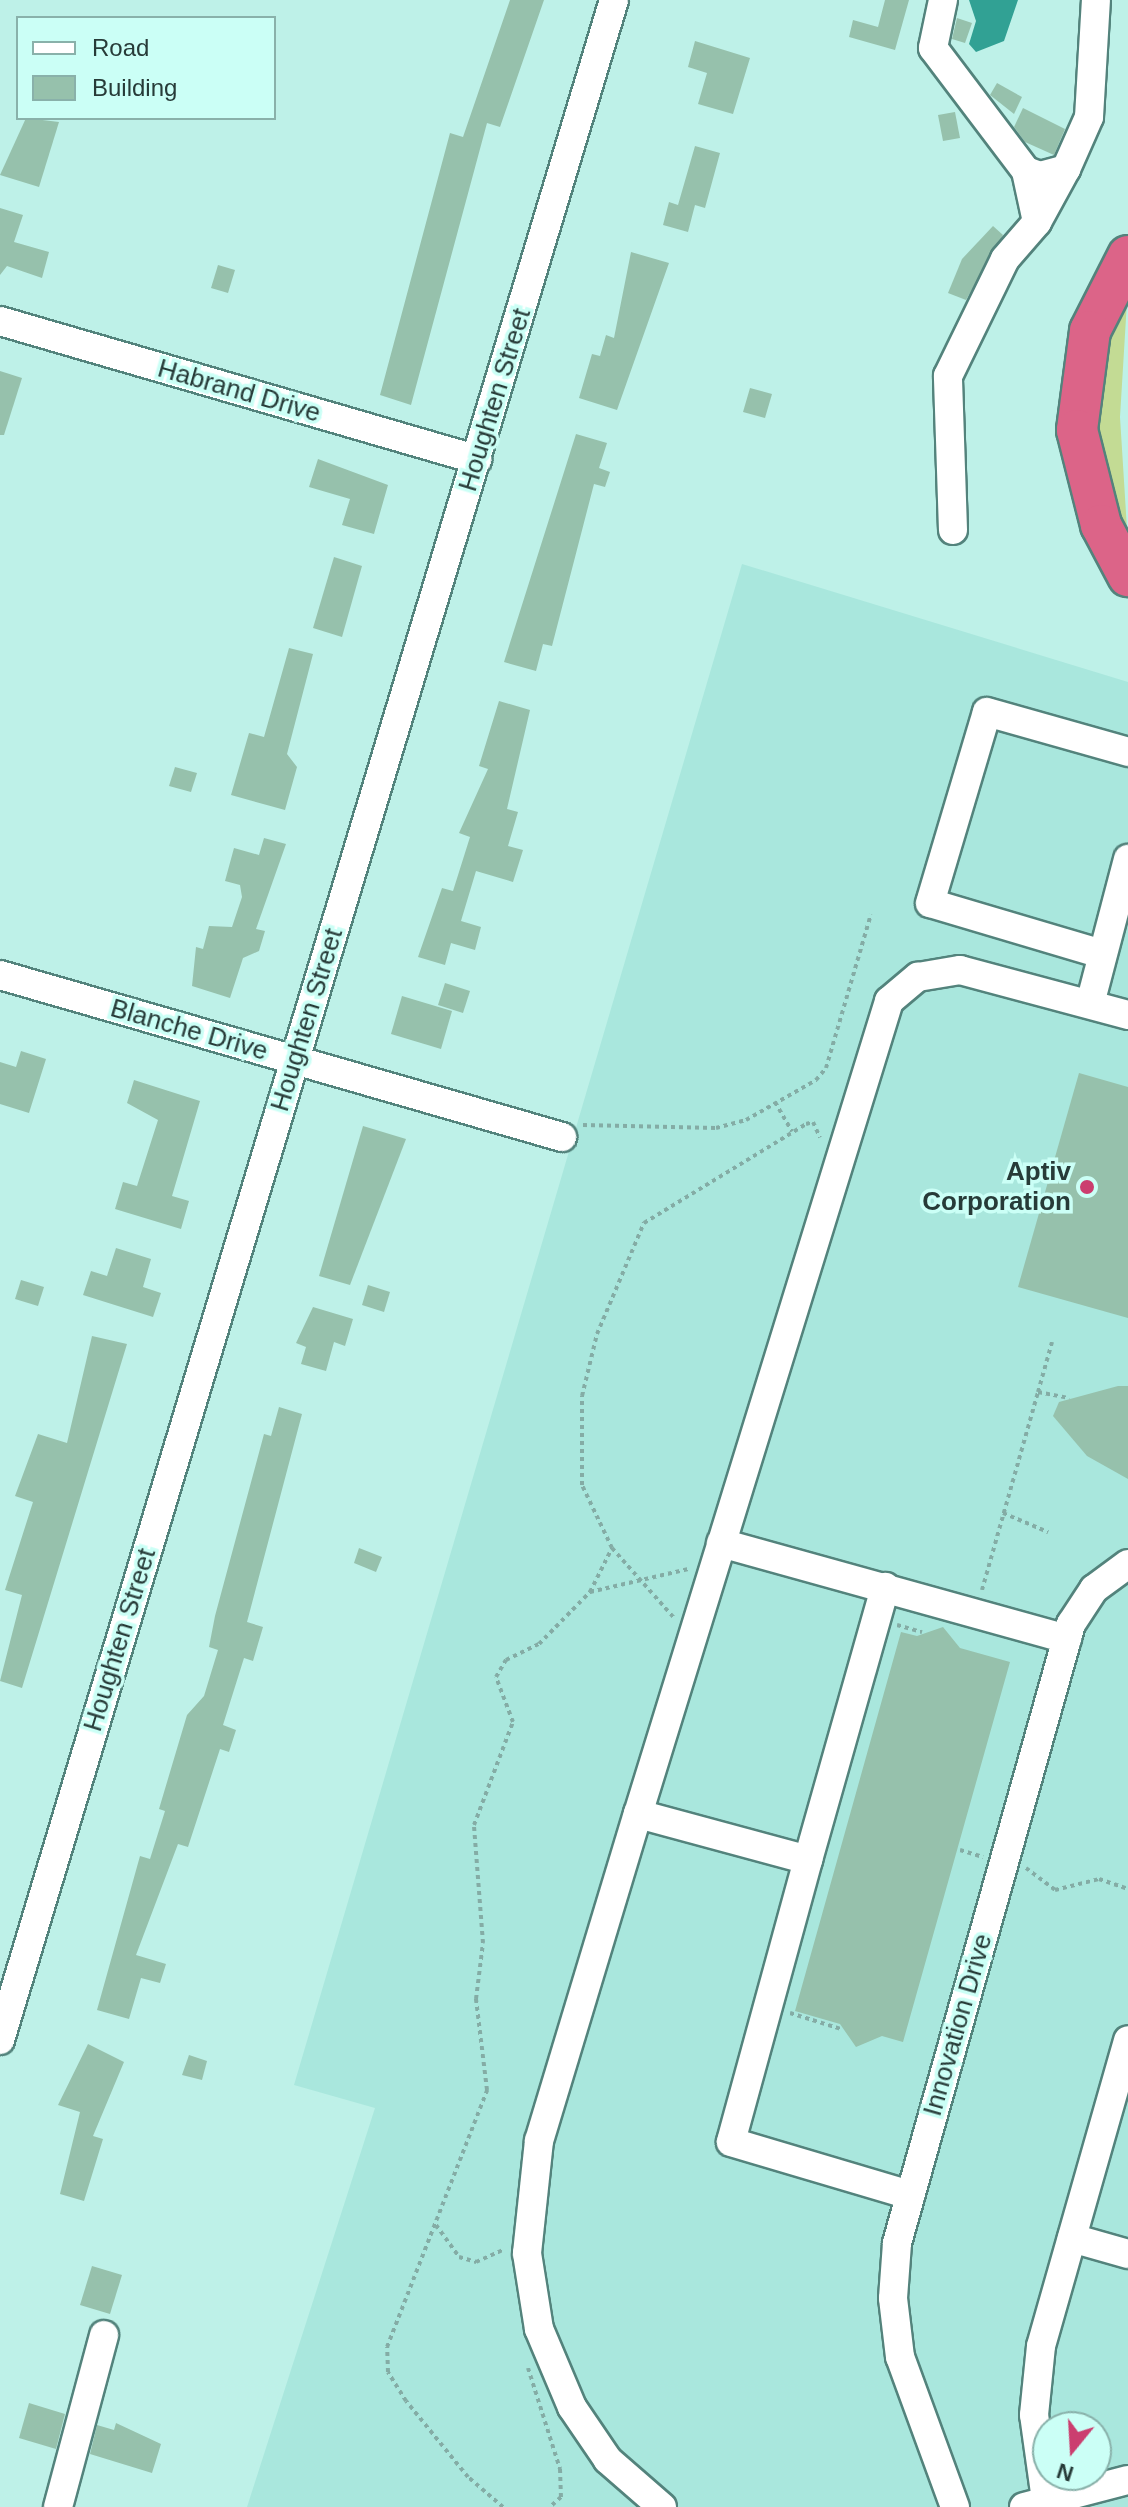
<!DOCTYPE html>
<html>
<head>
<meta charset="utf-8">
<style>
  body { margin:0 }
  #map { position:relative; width:1128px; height:2507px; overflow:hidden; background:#bef1e8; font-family:Helvetica,sans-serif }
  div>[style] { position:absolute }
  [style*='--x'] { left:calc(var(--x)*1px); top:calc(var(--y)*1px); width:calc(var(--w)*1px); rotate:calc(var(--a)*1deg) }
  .built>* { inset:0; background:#a9e7dd }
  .green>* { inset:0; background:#c3db94 }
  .water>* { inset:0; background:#31a194 }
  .building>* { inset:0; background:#96c1ac }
  .path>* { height:4px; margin-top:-2px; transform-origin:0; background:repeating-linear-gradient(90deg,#84aca5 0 4px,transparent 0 8px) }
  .roads { filter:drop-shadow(2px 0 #53837c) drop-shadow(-2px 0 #53837c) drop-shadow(0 2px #53837c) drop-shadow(0 -2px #53837c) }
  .minor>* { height:28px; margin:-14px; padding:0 14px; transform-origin:14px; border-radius:14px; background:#fff }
  .highway>* { height:40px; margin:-20px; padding:0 20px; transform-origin:20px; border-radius:20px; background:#dc6488 }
  .dots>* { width:22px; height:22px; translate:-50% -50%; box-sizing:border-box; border:4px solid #cbfff6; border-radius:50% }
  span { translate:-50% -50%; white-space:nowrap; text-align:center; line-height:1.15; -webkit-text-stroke:7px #cbfff6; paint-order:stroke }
  .street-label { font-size:26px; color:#273b38 }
  .poi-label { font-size:26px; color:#273b38; font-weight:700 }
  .right { translate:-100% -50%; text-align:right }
  .legend { position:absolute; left:16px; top:16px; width:260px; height:104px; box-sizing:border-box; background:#cbfff6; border:2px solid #89b1aa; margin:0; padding:10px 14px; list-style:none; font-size:24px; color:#273b38 }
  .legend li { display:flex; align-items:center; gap:16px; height:40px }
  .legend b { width:40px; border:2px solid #89b1aa }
  .north { position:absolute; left:1032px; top:2411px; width:80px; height:80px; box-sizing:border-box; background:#cbfff6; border:2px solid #89b1aa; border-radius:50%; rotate:198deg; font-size:22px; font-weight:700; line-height:32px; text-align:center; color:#273b38 }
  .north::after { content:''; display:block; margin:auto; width:28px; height:36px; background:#cb3e6f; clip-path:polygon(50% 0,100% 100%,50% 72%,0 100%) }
</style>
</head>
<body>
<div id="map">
  <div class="built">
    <div style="clip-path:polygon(evenodd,742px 564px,1128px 682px,1128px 2507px,247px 2507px,375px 2108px,294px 2085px,742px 564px,1048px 2427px,1096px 2427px,1096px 2475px,1048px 2475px,1048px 2427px)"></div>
  </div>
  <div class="green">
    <div style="clip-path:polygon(1128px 285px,1120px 417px,1128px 545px,1094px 448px,1101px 345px)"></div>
  </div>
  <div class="water">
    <div style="clip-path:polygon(969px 0,1018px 0,1004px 41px,976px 52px,969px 44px,976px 21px)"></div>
  </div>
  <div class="building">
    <div style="clip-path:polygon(510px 0,544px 0,500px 127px,487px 123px,411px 405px,380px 395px,450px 133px,463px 137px)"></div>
    <div style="clip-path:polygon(885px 0,909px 0,895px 50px,849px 37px,853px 20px,878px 27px)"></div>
    <div style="clip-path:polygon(957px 18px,972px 23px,965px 43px,952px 39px)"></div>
    <div style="clip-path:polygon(695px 41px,750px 58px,733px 114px,698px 104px,707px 73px,688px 67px)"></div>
    <div style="clip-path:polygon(997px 83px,1022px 97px,1014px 114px,990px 95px)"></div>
    <div style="clip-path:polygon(1023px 108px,1065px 129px,1054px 155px,1025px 142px,1014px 127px)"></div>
    <div style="clip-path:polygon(955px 112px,960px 138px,943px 141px,938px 115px)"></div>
    <div style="clip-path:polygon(26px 118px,59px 122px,39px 187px,0 175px)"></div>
    <div style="clip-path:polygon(695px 146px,720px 153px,705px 208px,695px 205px,688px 232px,663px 225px,669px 202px,678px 205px)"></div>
    <div style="clip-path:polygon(0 208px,23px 215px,14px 242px,49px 252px,42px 278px,7px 266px,0 275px)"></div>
    <div style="clip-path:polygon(993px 226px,1003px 235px,966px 300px,948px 293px,962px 259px)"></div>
    <div style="clip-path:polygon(631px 252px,669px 263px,617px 410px,579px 398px,592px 354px,600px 356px,606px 335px,614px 338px)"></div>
    <div style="clip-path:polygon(218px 265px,235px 270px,228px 293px,211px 288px)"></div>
    <div style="clip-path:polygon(0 371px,22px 378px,4px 435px,0 435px)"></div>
    <div style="clip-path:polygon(750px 388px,772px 394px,765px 418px,743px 412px)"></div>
    <div style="clip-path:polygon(576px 434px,607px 443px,599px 468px,610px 472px,605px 487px,594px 484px,552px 646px,543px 644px,536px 671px,504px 662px)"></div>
    <div style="clip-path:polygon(318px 459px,388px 485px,374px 534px,342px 525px,350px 499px,309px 487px)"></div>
    <div style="clip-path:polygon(334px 557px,362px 566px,342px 637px,313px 628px)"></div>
    <div style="clip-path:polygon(289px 648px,313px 654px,287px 754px,297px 767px,285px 810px,231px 795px,249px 733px,264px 737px)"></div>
    <div style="clip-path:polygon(499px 701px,530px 710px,507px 809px,518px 812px,508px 846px,523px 850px,513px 882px,476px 871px,461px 921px,481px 927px,475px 950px,451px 943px,445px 965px,418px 957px,442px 888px,453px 891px,470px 837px,459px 833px,488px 769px,479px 766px)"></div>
    <div style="clip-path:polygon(175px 767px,197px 773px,191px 792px,169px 786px)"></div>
    <div style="clip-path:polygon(264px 838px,286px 844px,256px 929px,265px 931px,259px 951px,243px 958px,230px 998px,192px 986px,196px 947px,203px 949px,209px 926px,232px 927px,242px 897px,240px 885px,225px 881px,234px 848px,259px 855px)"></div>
    <div style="clip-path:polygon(445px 983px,470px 991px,463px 1013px,438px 1005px)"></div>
    <div style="clip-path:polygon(402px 996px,452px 1011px,441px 1049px,391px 1034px)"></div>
    <div style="clip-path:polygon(21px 1051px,46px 1059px,29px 1113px,0 1104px,0 1062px,16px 1067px)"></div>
    <div style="clip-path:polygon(1079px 1073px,1128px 1087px,1128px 1318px,1018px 1287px)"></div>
    <div style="clip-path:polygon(134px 1080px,200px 1101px,172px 1196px,189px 1201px,181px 1229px,115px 1209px,123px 1182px,137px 1186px,158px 1120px,127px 1103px)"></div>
    <div style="clip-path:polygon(363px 1126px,406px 1139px,350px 1285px,319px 1276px)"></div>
    <div style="clip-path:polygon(116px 1248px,151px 1259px,143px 1287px,161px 1293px,153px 1317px,83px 1295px,91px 1271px,107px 1276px)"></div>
    <div style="clip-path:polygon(21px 1280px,44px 1287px,38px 1306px,15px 1299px)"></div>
    <div style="clip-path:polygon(368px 1285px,390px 1292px,384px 1312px,362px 1305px)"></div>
    <div style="clip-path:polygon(313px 1307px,353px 1319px,345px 1346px,334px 1342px,326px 1371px,301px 1364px,306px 1347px,296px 1343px)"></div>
    <div style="clip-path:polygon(92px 1336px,127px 1344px,22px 1688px,0 1681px,22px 1595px,5px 1590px,33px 1502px,15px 1496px,38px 1434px,67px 1443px)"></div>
    <div style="clip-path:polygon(1118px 1386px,1128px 1386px,1128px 1479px,1087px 1456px,1053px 1416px,1059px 1402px)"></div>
    <div style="clip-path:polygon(279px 1407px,302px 1414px,247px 1622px,263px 1627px,253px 1661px,244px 1658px,223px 1725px,236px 1730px,229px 1752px,220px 1749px,188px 1847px,178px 1844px,136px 1955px,166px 1964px,160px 1983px,141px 1978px,129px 2019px,97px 2010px,140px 1856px,150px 1859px,165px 1811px,159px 1809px,187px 1715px,204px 1696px,218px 1650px,209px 1647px,215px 1616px,264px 1434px,271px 1436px)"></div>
    <div style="clip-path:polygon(359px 1548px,382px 1557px,376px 1572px,354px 1563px)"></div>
    <div style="clip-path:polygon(943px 1627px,960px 1648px,1010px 1662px,903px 2042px,882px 2036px,856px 2047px,840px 2024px,795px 2011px,901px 1632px,917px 1636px)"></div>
    <div style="clip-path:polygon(88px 2044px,124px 2062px,93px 2136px,103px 2139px,84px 2201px,60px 2194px,80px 2112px,58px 2105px)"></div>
    <div style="clip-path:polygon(189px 2055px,207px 2061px,202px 2080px,182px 2075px)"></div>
    <div style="clip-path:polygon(92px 2266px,122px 2275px,110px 2314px,80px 2305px)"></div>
    <div style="clip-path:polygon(29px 2403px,65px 2414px,56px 2449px,19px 2438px)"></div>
    <div style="clip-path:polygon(116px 2423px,161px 2444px,152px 2473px,90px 2454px,97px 2425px,114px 2430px)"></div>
  </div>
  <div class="path">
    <div style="--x:775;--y:1102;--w:34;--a:60"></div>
    <div style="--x:583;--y:1125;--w:133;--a:1.3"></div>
    <div style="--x:716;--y:1128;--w:31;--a:-15"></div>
    <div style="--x:746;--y:1120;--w:81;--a:-29.7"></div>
    <div style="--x:816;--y:1080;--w:16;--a:-50"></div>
    <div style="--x:826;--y:1068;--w:160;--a:-73.7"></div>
    <div style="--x:1052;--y:1342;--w:52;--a:105.6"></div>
    <div style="--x:1038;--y:1392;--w:32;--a:11"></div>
    <div style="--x:1003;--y:1513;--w:49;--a:22.9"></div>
    <div style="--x:612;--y:1548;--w:95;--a:48.4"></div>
    <div style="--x:982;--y:1590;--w:206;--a:-74.2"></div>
    <div style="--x:590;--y:1592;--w:101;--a:-13.2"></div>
    <div style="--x:897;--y:1625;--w:26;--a:16"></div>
    <div style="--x:960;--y:1850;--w:24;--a:17"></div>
    <div style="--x:1026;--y:1868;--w:36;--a:37"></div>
    <div style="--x:1055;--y:1890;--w:45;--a:-14"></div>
    <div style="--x:1099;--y:1879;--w:31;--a:19"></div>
    <div style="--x:790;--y:2013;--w:53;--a:17.4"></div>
    <div style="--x:436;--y:2225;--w:39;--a:54"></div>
    <div style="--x:459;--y:2257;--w:18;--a:16"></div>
    <div style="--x:476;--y:2262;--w:30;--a:-24"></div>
    <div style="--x:528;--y:2368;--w:106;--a:72.4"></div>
    <div style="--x:560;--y:2469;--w:28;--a:88"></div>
    <div style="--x:561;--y:2497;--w:15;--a:138"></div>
    <div style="--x:503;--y:2507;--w:46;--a:-139.4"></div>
    <div style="--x:468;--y:2477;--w:98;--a:-129.2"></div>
    <div style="--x:406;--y:2401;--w:34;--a:-122"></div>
    <div style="--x:388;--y:2372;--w:25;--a:-92"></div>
    <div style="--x:387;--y:2347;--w:276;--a:-68.7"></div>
    <div style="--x:487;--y:2090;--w:92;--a:-96.9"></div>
    <div style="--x:476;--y:1999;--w:56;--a:-82.9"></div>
    <div style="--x:483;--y:1943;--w:118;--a:-94.4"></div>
    <div style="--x:474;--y:1825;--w:110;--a:-69.3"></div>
    <div style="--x:513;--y:1722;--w:48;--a:-110.7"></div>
    <div style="--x:496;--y:1677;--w:20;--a:-60"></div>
    <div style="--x:506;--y:1660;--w:37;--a:-26"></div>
    <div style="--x:539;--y:1644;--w:73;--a:-45.6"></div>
    <div style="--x:590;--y:1592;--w:49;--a:-63.4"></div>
    <div style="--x:612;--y:1548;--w:70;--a:-115.5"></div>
    <div style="--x:582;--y:1485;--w:89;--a:-90"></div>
    <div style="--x:582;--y:1396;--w:64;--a:-76.4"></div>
    <div style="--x:597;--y:1334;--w:121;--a:-67.1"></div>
    <div style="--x:644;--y:1223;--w:190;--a:-31.4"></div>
    <div style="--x:806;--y:1124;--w:7;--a:-16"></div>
    <div style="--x:813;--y:1122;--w:17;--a:66"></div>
  </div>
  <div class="roads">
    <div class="minor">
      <div style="--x:943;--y:0;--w:49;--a:101.8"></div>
      <div style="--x:933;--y:48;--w:154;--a:52.9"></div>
      <div style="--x:1026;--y:171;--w:15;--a:20"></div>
      <div style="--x:1040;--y:176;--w:27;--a:-15"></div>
      <div style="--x:1066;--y:169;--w:57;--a:-66.1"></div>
      <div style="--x:1089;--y:117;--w:117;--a:-86.6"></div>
      <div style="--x:1026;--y:171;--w:52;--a:77.8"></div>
      <div style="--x:1037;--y:222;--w:60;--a:-61.3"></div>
      <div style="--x:0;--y:321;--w:497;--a:16.2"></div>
      <div style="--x:953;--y:530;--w:154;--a:-91.9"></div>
      <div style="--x:948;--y:376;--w:130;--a:-64"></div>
      <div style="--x:1005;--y:259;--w:49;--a:-49.1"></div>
      <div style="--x:1102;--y:954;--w:179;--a:-163.5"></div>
      <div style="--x:930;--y:903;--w:199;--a:-73.4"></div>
      <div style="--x:987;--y:712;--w:147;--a:15.8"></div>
      <div style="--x:0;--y:975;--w:585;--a:16.08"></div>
      <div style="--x:1090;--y:1004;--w:150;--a:-75.3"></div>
      <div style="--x:721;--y:1543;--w:359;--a:15.5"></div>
      <div style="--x:638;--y:1814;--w:851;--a:-72.84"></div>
      <div style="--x:889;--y:1001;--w:38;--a:-40"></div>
      <div style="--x:918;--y:977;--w:43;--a:-9.5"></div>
      <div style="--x:960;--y:970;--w:174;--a:15"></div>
      <div style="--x:808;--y:1860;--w:284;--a:-74.2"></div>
      <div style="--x:0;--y:2040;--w:2130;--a:-73.25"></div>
      <div style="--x:1072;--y:2238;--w:58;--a:15.9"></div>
      <div style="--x:58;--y:2507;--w:178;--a:-75"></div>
      <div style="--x:662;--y:2507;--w:72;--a:-139"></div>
      <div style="--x:608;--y:2460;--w:64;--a:-124.2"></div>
      <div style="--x:572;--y:2407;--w:85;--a:-112.9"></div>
      <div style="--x:539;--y:2329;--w:77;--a:-99"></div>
      <div style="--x:527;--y:2253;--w:113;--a:-83.9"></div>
      <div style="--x:539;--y:2141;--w:342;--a:-73.2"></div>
      <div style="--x:638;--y:1814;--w:176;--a:15.1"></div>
      <div style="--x:808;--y:1860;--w:292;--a:105.3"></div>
      <div style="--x:731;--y:2142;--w:187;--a:16.5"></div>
      <div style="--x:955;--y:2507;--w:160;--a:-110.1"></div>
      <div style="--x:900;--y:2357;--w:59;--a:-96.8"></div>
      <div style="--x:893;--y:2298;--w:55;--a:-85.8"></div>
      <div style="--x:897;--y:2243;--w:643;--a:-74.3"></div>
      <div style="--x:1071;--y:1624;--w:42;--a:-56.7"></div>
      <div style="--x:1094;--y:1589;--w:42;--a:-36.3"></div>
      <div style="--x:1024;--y:2507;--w:107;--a:-14.6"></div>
      <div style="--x:1047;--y:2507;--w:93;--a:-98"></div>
      <div style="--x:1034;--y:2415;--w:69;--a:-84.2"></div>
      <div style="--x:1041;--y:2346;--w:318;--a:-74.1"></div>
    </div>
    <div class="highway">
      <div style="--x:1128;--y:256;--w:84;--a:116.9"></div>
      <div style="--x:1090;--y:331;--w:100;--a:97.5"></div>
      <div style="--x:1077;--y:430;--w:98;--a:75.8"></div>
      <div style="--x:1101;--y:525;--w:58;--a:62.1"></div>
    </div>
  </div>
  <div class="dots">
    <div style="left:1087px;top:1187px;background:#cb3e6f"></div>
  </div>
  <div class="street-label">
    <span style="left:239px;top:391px;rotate:16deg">Habrand Drive</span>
    <span style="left:495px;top:400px;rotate:-73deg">Houghten Street</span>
    <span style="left:307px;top:1020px;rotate:-73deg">Houghten Street</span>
    <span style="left:189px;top:1030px;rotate:16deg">Blanche Drive</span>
    <span style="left:120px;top:1640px;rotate:-73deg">Houghten Street</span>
    <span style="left:958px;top:2025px;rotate:-74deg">Innovation Drive</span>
  </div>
  <div class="poi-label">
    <span class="right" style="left:1071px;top:1187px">Aptiv<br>Corporation</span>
  </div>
  <ul class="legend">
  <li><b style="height:10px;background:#fff"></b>Road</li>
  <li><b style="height:22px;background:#96c1ac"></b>Building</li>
  </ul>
  <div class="north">N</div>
</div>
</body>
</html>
